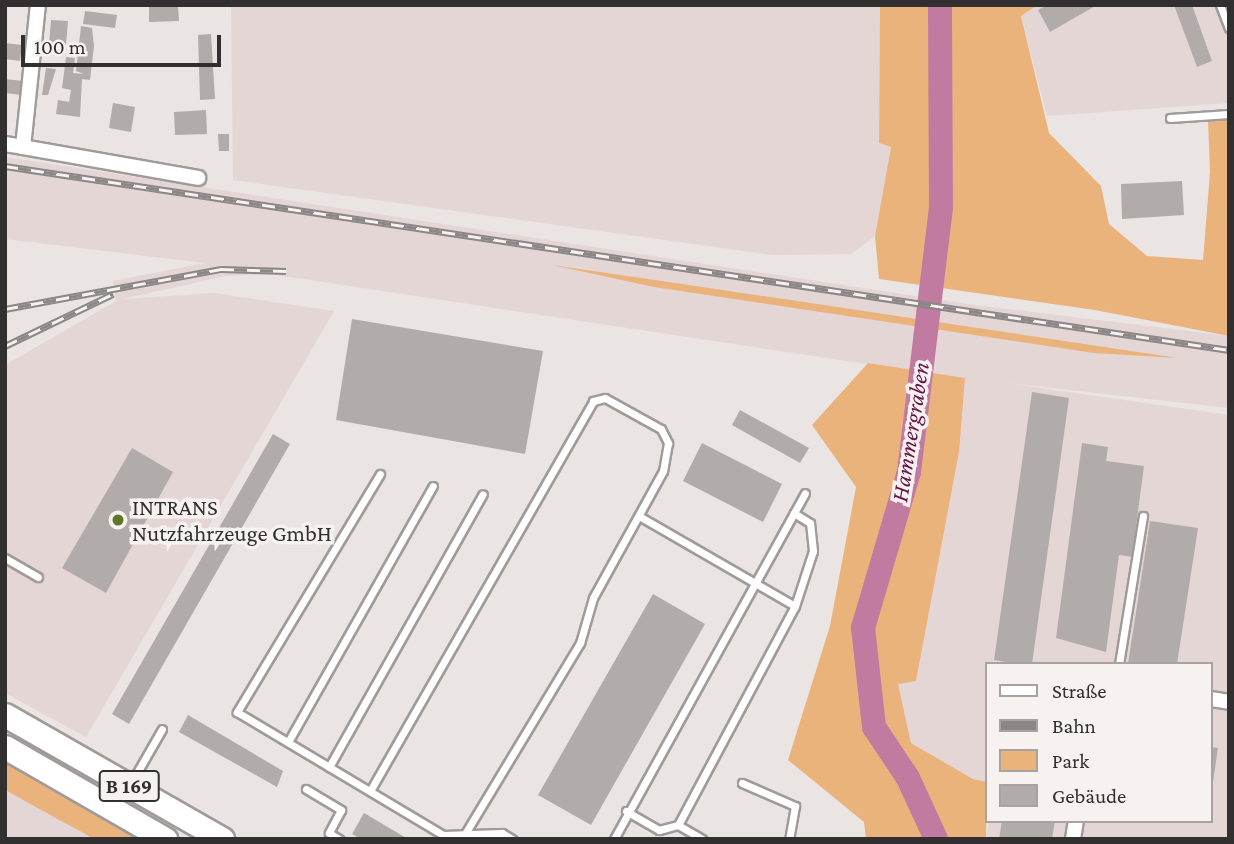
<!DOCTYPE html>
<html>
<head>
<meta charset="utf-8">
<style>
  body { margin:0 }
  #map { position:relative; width:1234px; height:844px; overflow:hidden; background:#eae4e3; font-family:"Crimson Pro",serif }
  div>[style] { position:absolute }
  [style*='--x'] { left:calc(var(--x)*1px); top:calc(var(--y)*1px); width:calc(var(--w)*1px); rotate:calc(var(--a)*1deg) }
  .built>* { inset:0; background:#e4d6d4 }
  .green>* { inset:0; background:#eab37c }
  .river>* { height:24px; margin:-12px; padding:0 12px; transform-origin:12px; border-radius:12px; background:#c27ba0 }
  .building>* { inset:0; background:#b1acaa }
  .roads { filter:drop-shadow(2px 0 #a09b9a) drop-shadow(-2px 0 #a09b9a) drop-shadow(0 2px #a09b9a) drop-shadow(0 -2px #a09b9a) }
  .lane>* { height:7px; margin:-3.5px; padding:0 3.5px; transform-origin:3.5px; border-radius:3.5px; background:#fff }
  .street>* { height:14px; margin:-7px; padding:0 7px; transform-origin:7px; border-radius:7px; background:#fff }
  .primary>* { height:23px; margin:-11.5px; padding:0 11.5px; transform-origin:11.5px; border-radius:11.5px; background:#fff }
  .rail>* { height:7px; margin-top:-3.5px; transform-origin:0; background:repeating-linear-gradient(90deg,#f7f1f0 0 13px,#8b8787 0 26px); box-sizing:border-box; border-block:2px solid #8b8787 }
  .dots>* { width:19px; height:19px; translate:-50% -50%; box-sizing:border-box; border:4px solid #f7f1f0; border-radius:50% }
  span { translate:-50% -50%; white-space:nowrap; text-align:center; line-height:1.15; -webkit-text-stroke:7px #f7f1f0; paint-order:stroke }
  .shield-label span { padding:2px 5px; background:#f7f1f0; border:2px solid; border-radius:5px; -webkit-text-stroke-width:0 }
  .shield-label { font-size:21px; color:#312f2f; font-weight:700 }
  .poi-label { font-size:23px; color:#312f2f }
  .left { translate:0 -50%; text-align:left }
  .water-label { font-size:24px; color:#691449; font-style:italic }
  .frame { position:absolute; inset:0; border:7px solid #312f2f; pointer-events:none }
  .legend { position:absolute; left:985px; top:662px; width:228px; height:161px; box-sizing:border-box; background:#f7f1f0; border:2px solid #a8a3a3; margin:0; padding:9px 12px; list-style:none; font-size:21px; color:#312f2f }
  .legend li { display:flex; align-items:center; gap:14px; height:35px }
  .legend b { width:35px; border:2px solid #a8a3a3 }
  .scale { position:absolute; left:21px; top:35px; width:200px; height:32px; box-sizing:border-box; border:4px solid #312f2f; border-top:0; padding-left:9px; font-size:21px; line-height:24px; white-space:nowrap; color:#312f2f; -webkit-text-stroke:5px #f7f1f0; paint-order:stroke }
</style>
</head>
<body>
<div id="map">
  <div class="built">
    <div style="clip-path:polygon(231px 5px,880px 5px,879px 142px,891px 147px,875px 236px,851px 254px,773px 255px,233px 180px)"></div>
    <div style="clip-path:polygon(1038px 5px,1229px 5px,1229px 103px,1047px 116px,1021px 15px)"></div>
    <div style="clip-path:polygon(5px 157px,974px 305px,1229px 336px,1229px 408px,1006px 383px,1229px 415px,1229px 839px,986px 839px,989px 821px,1211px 821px,1211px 664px,987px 664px,987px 782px,973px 779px,911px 743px,897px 683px,916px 681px,959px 452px,933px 374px,270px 274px,225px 276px,123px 299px,215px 293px,334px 311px,86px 737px,5px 693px,5px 365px,116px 301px,113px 281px,205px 263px,5px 239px)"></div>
    <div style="clip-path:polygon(5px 789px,94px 839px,5px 839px)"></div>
  </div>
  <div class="green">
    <div style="clip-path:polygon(880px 5px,1038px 5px,1021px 16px,1049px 133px,1101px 186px,1109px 224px,1147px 256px,1203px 260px,1210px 172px,1208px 120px,1229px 120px,1229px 336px,1095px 310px,879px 279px,875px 236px,891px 147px,879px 143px)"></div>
    <div style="clip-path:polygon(552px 265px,696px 286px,1178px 358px,1094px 353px,654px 287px)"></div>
    <div style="clip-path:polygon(868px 363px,965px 378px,959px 452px,916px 681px,898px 684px,911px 743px,973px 779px,987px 782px,986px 839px,866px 839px,864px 822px,788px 760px,830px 626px,856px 487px,812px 425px)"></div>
    <div style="clip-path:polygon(5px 758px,148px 839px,94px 839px,5px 790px)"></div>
  </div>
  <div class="river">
    <div style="--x:936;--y:839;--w:67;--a:-114.7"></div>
    <div style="--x:908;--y:778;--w:61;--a:-123.7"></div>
    <div style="--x:874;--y:727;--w:100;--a:-96.3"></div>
    <div style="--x:863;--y:628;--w:163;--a:-73.6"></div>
    <div style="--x:909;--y:472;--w:267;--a:-83.1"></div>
    <div style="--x:941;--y:207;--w:202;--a:-90.3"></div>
  </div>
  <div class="building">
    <div style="clip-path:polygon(149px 5px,178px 5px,179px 21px,149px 22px)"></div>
    <div style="clip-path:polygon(1047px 5px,1097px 5px,1050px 32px,1038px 10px)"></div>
    <div style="clip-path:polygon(1174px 5px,1192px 5px,1212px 61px,1197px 67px)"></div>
    <div style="clip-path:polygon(85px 11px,117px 15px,115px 28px,83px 24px)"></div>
    <div style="clip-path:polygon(51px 20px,68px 21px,66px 45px,49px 44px)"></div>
    <div style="clip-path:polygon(81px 26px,92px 28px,94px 46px,90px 80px,82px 79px,80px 117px,56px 114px,58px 100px,69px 102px,71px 90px,62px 88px,66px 57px,75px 58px,73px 73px,84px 74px,76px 71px)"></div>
    <div style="clip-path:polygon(211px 34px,215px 99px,200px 100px,198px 35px)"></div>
    <div style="clip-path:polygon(5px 43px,22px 45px,20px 61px,5px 59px)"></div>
    <div style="clip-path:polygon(46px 68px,56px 69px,48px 95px,42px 95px)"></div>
    <div style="clip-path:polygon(5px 79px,23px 81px,21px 95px,5px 93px)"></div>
    <div style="clip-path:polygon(113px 103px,135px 107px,131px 132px,109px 128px)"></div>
    <div style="clip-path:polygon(206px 110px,207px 134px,175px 135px,174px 112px)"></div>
    <div style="clip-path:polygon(218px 134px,229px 134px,229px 151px,219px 151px)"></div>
    <div style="clip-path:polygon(1182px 181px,1184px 215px,1122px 219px,1121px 184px)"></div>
    <div style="clip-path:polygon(352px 319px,543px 351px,525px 454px,336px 420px)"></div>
    <div style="clip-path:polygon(1032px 392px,1069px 398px,1032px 664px,1018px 664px,994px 660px)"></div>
    <div style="clip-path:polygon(740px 410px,809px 448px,800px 463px,732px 425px)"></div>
    <div style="clip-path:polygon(273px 434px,290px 444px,129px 724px,112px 714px)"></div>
    <div style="clip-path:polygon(702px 443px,782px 484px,763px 522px,683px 481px)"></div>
    <div style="clip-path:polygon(1082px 443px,1108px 447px,1106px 461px,1144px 466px,1132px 557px,1119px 555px,1106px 652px,1056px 638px)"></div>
    <div style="clip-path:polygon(132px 448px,173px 472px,106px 593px,62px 568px)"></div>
    <div style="clip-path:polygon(1150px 521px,1198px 528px,1177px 664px,1128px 664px)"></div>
    <div style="clip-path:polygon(653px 594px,705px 624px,591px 825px,538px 795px)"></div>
    <div style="clip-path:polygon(188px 715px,283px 771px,277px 787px,179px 732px)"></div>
    <div style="clip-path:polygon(1211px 747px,1218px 748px,1213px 782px,1211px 782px)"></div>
    <div style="clip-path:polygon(364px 813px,408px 839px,361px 839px,352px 834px)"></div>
    <div style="clip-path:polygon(1002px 821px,1055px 821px,1052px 839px,999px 839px)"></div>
  </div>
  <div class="roads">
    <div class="lane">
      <div style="--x:1220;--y:5;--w:25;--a:69"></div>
      <div style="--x:1170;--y:118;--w:59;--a:-3.9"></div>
      <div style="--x:380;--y:474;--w:278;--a:121"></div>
      <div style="--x:237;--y:712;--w:240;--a:30.8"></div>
      <div style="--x:443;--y:835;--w:59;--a:-1.9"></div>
      <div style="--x:502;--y:833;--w:12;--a:31"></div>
      <div style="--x:639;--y:516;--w:180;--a:30"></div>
      <div style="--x:5;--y:558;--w:38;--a:30"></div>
      <div style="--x:1119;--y:664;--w:150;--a:-80.8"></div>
      <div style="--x:288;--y:742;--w:294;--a:-60.5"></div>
      <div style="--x:329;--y:767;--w:313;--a:-60.6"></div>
      <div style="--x:131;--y:783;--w:62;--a:-60.1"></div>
      <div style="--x:742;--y:783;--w:58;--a:23.5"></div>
      <div style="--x:795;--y:806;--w:34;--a:100"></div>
      <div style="--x:306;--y:789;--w:41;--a:31"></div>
      <div style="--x:341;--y:810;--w:26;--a:118"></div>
      <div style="--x:329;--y:833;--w:12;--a:31"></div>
      <div style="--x:370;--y:791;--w:449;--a:-60.2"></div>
      <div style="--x:593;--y:401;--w:12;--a:-14"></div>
      <div style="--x:605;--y:398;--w:64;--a:29"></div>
      <div style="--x:661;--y:429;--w:16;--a:63"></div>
      <div style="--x:668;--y:443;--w:28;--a:100"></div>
      <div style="--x:663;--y:471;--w:145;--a:118.9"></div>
      <div style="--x:593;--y:598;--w:47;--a:106.1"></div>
      <div style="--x:580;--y:643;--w:223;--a:121.1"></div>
      <div style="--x:626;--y:811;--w:38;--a:30"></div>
      <div style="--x:659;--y:830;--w:20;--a:-15"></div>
      <div style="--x:678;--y:825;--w:248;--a:-61.9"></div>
      <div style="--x:795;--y:606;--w:58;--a:-71.9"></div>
      <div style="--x:813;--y:551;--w:28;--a:-96"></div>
      <div style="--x:810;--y:523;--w:19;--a:-148"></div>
      <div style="--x:678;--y:825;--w:28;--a:30"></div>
      <div style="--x:614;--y:839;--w:395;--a:-61.1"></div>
    </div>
    <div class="street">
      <div style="--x:5;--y:144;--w:18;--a:9"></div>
      <div style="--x:23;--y:147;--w:143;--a:-84"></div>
      <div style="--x:23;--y:147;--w:178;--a:10"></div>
      <div style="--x:1211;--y:699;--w:18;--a:9"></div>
      <div style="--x:1073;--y:839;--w:18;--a:-81"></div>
    </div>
    <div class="primary">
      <div style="--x:5;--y:715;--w:250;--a:29.7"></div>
      <div style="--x:5;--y:747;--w:185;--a:29.9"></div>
    </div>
  </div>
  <div class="rail">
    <div style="--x:5;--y:166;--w:1238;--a:8.55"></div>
    <div style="--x:5;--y:309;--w:220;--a:-10.5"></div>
    <div style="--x:221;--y:269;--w:65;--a:1.8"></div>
    <div style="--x:5;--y:346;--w:120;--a:-25.7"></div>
  </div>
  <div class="dots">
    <div style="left:118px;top:520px;background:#5f7729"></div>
  </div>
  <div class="shield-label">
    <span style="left:129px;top:786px">B 169</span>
  </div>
  <div class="poi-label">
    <span class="left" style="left:132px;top:520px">INTRANS<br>Nutzfahrzeuge GmbH</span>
  </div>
  <div class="water-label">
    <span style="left:910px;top:432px;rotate:-81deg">Hammergraben</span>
  </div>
  <div class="frame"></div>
  <ul class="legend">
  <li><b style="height:9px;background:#fff"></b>Straße</li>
  <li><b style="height:9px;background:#8b8787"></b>Bahn</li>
  <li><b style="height:19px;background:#eab37c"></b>Park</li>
  <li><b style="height:19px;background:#b1acaa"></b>Gebäude</li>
  </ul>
  <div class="scale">100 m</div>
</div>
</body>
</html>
